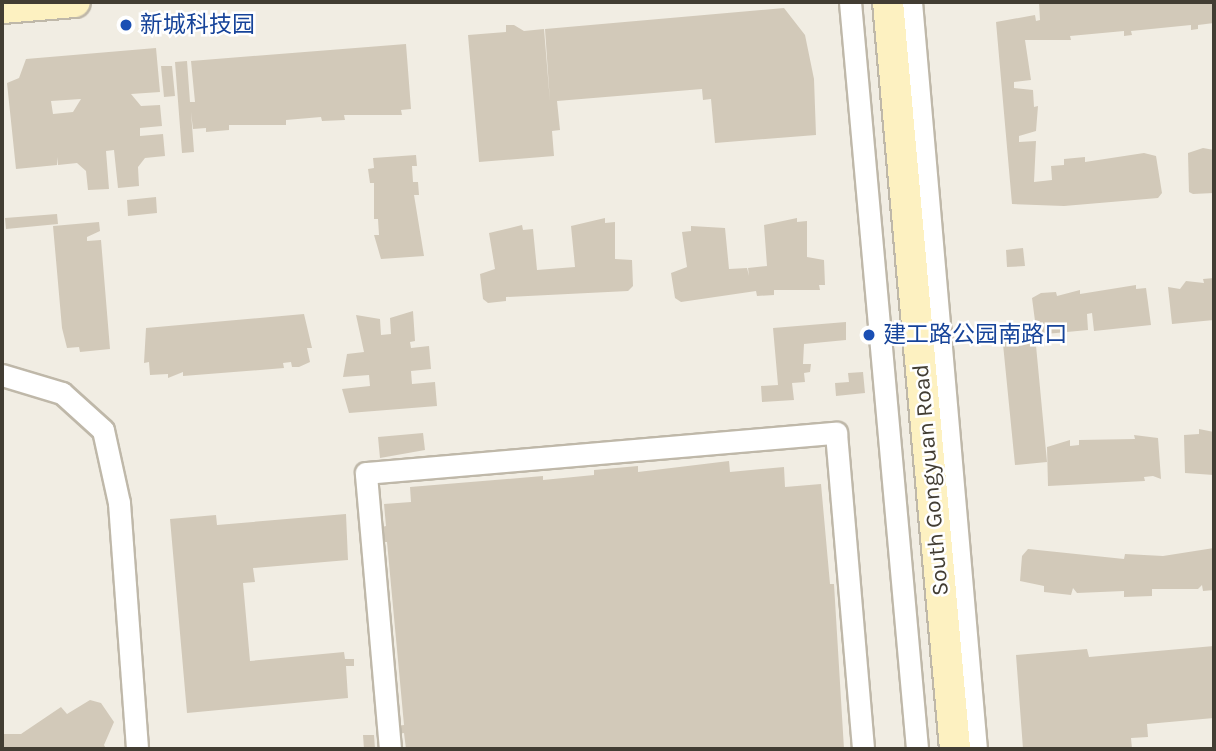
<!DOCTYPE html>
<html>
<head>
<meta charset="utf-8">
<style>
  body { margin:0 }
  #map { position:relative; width:1216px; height:751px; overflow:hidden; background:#f1ede3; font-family:Karla,"Noto Sans SC",sans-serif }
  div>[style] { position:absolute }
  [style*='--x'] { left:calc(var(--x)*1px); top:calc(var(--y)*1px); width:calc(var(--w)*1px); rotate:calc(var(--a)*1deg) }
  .building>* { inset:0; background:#d2c9b9 }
  .roads { filter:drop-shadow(2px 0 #bfb8a9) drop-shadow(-2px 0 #bfb8a9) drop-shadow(0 2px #bfb8a9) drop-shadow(0 -2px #bfb8a9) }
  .street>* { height:21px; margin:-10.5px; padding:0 10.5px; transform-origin:10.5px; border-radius:10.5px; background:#fff }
  .secondary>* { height:30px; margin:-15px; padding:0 15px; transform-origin:15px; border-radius:15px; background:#fdf1c1 }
  .dots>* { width:19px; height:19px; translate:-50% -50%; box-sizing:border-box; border:4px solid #fff; border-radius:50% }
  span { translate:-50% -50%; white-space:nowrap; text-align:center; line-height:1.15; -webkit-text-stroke:5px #fff; paint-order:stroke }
  .transit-label { font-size:23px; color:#164399 }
  .left { translate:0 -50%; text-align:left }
  .street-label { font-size:23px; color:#423d33 }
  .frame { position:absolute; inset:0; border:4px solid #423d33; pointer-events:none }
</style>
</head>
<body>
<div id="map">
  <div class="building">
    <div style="clip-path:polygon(1039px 2px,1214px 2px,1214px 23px,1198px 25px,1198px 29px,1191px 30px,1191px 25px,1131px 31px,1132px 35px,1124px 36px,1124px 31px,1070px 36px,1071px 40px,1025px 40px,1031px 80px,1014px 82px,1014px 88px,1033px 90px,1034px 107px,1038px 106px,1036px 131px,1019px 136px,1019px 142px,1036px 141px,1034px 182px,1052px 180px,1051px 166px,1064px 165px,1064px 159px,1085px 157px,1085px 162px,1144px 153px,1156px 156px,1162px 193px,1158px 198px,1064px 206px,1012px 204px,996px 22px,1035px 15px,1036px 21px,1040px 20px)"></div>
    <div style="clip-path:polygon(784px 8px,805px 35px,814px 79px,816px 135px,715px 143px,711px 99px,703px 100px,702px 89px,557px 101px,560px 130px,552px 131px,554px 156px,479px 162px,468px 35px,506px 32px,506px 25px,514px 25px,524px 31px,544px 29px,550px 102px,545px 29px)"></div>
    <div style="clip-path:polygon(406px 44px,411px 109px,401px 110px,402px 115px,344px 115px,345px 120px,322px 121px,321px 117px,286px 120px,286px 125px,229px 125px,229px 130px,206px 132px,206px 128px,193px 129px,191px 112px,194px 152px,182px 153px,175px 62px,187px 61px,190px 102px,195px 102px,191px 61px)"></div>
    <div style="clip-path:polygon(evenodd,156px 48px,160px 92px,131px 94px,141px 106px,160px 105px,162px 126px,140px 128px,140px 136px,163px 134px,165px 156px,145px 158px,138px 167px,139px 186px,118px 188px,114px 150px,106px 151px,109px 189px,88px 190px,86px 171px,77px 163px,58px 165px,57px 157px,57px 165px,16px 169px,7px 83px,19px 78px,26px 59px,156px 48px,81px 99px,73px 112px,53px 114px,51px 101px,81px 99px)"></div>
    <div style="clip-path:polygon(161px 66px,172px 66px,175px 96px,164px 97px)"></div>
    <div style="clip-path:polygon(1203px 148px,1214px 150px,1214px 193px,1193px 194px,1189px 192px,1188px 153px)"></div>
    <div style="clip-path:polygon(416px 155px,417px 166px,412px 166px,413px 182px,418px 182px,419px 195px,414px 195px,424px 256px,381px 259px,374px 235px,379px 235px,378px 219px,374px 219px,374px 183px,370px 183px,368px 169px,374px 168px,373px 158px)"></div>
    <div style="clip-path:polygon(156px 197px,157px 213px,128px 216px,127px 200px)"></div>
    <div style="clip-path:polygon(57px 214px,58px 224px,6px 229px,5px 218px)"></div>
    <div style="clip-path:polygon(605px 218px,605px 223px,615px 222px,615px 259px,632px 260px,633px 286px,628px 291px,506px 297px,506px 301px,488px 303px,483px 299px,480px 274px,495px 269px,489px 233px,522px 225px,523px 230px,533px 229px,537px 270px,575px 267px,571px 226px)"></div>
    <div style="clip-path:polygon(797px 218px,797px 222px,807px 221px,807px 257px,824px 260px,825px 285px,819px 285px,820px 290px,774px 290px,774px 295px,757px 296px,756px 291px,681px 302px,675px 298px,671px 273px,687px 267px,682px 232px,691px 231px,691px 226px,725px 228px,729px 269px,747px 268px,749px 276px,748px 268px,767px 266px,764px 225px)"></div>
    <div style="clip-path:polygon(99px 222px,100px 231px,87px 237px,87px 241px,101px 240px,110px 349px,80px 352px,79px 347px,67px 348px,62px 328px,53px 226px)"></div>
    <div style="clip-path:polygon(1023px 248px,1025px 266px,1007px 267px,1006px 250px)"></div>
    <div style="clip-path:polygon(1214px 278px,1214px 320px,1172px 324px,1168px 287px,1180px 289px,1186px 281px,1204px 283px,1203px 279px)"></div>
    <div style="clip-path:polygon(1136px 285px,1136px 289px,1146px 288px,1151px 325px,1094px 331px,1092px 313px,1087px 314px,1088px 330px,1035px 335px,1047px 462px,1015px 465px,1001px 324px,1035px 321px,1032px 298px,1041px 293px,1056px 292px,1057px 296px,1080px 290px,1080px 294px)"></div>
    <div style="clip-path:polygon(413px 311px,415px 341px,410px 342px,411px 348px,429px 346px,431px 369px,411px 371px,412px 384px,435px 382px,437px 406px,349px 413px,342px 389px,370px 386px,369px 375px,343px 377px,347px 354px,364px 352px,356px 315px,380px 319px,381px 335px,391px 334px,390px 318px)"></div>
    <div style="clip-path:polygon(304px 314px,312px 348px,307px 348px,310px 362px,299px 367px,292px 367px,291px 362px,283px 363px,284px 368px,183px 376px,183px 372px,168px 378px,168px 374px,150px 375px,149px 362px,144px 363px,146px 328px)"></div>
    <div style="clip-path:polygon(846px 322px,846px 340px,804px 344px,803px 364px,811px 364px,810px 372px,804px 373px,805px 382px,792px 383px,794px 400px,762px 402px,761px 386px,778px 385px,773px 328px)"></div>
    <div style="clip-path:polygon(863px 372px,865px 393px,836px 396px,835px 383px,849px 382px,848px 373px)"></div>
    <div style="clip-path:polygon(1199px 429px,1214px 432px,1214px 475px,1185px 473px,1184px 435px,1199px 434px)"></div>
    <div style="clip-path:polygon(423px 433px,425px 450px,380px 458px,378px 437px)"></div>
    <div style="clip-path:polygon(1134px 435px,1158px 438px,1161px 479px,1153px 476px,1144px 477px,1145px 481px,1048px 486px,1047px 447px,1070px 440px,1070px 446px,1079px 445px,1079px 440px,1135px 439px)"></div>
    <div style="clip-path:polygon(729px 461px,730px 472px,784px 467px,785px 487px,821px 484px,830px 584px,834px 584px,844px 749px,406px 749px,404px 733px,397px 734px,396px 726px,404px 725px,387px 542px,383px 542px,382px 527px,386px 526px,384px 504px,411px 502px,410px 487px,543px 476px,543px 480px,594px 475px,594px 470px,638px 466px,638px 472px)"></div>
    <div style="clip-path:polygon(346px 514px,348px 560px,253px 568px,255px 582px,243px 583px,250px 661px,344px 652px,345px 659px,354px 659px,354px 666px,346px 666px,348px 698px,187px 713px,170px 519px,216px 515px,217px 525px)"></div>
    <div style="clip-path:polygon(1214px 548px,1214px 590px,1203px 591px,1202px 585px,1198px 589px,1152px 589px,1152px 596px,1124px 597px,1124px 591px,1077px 593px,1073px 588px,1071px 595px,1044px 592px,1044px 586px,1020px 581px,1022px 556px,1028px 549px,1124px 559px,1125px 554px,1163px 556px)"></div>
    <div style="clip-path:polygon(1214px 646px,1214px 718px,1147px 724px,1148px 737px,1131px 738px,1132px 749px,1023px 749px,1016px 655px,1087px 649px,1089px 657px)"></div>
    <div style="clip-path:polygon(90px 700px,101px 703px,114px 722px,104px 745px,106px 749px,2px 749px,2px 734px,21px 734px,61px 707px,67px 714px)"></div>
    <div style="clip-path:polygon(363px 735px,374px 735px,375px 749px,364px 749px)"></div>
  </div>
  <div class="roads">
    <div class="street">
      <div style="--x:850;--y:2;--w:750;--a:84.87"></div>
      <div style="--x:911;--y:2;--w:750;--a:85.03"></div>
      <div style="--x:2;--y:375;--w:63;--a:16.7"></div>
      <div style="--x:62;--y:393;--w:55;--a:42.1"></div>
      <div style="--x:103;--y:430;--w:75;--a:77.6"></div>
      <div style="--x:119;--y:503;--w:247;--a:85.8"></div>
      <div style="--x:390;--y:749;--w:277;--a:-95"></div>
      <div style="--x:366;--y:473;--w:472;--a:-4.9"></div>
      <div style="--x:836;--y:433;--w:317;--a:85.1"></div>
    </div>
    <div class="secondary">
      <div style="--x:888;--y:2;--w:750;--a:84.87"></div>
      <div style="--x:2;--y:8;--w:73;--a:-4.7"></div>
    </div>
  </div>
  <div class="dots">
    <div style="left:126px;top:25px;background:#1a4fb4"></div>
    <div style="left:869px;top:335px;background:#1a4fb4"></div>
  </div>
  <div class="transit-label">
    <span class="left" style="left:140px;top:25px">新城科技园</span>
    <span class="left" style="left:883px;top:335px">建工路公园南路口</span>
  </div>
  <div class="street-label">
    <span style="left:931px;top:480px;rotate:-95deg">South Gongyuan Road</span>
  </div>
  <div class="frame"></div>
</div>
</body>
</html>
